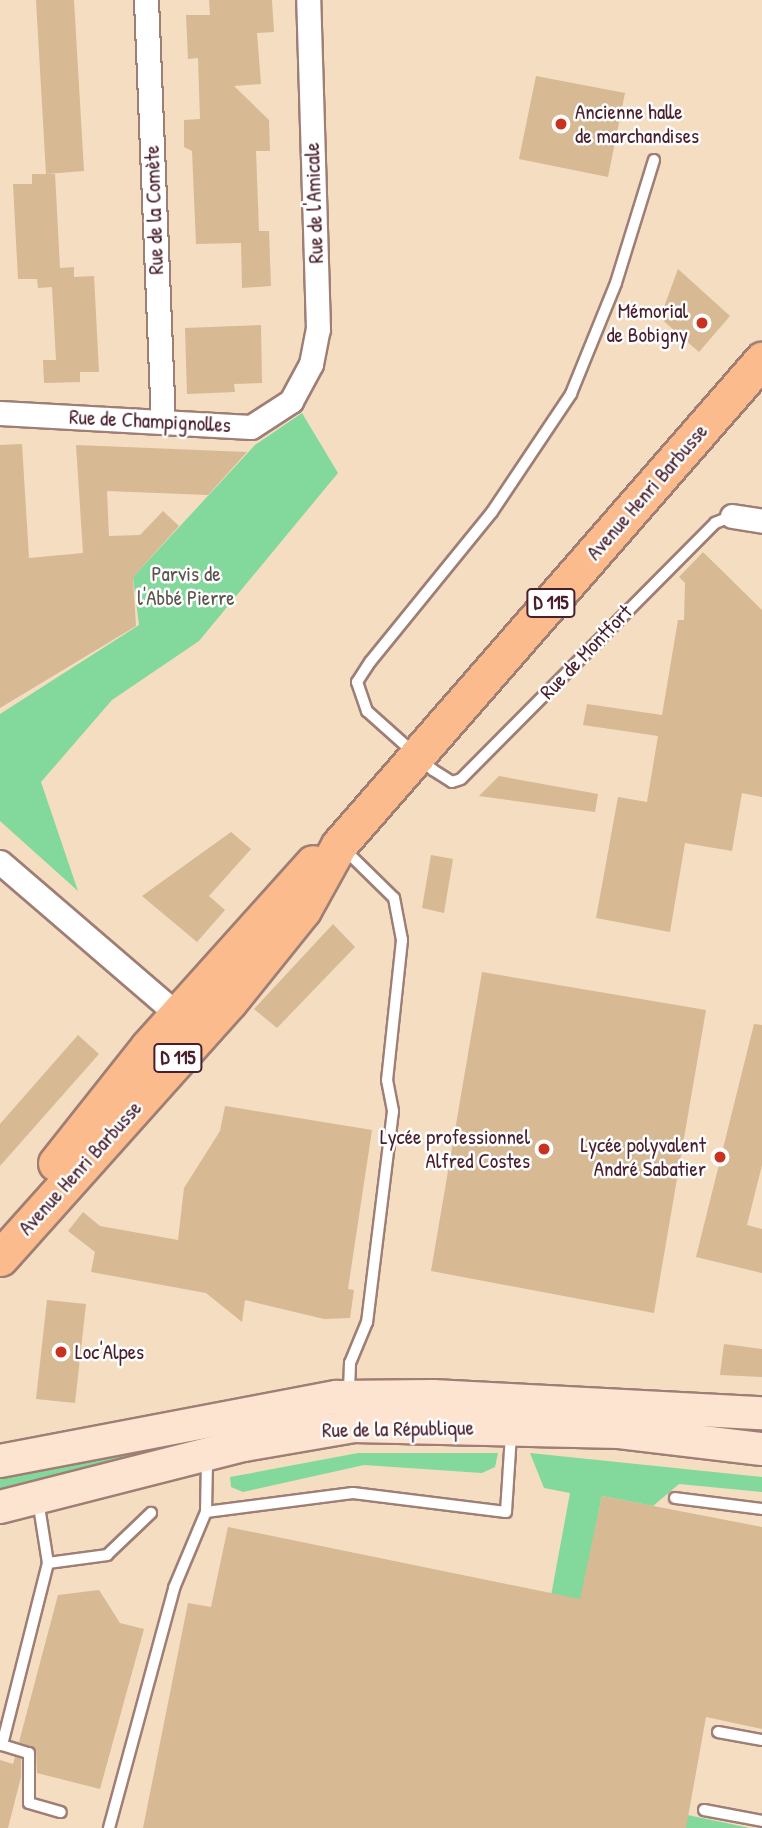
<!DOCTYPE html>
<html>
<head>
<meta charset="utf-8">
<style>
  body { margin:0 }
  #map { position:relative; width:762px; height:1828px; overflow:hidden; background:#f4ddc1; font-family:"Patrick Hand",sans-serif }
  div>[style] { position:absolute }
  [style*='--x'] { left:calc(var(--x)*1px); top:calc(var(--y)*1px); width:calc(var(--w)*1px); rotate:calc(var(--a)*1deg) }
  .green>* { inset:0; background:#83d89b }
  .building>* { inset:0; background:#d7b994 }
  .roads { filter:drop-shadow(2px 0 #9f7e76) drop-shadow(-2px 0 #9f7e76) drop-shadow(0 2px #9f7e76) drop-shadow(0 -2px #9f7e76) }
  .service>* { height:10px; margin:-5px; padding:0 5px; transform-origin:5px; border-radius:5px; background:#fff }
  .minor>* { height:23px; margin:-11.5px; padding:0 11.5px; transform-origin:11.5px; border-radius:11.5px; background:#fff }
  .secondary>* { height:32px; margin:-16px; padding:0 16px; transform-origin:16px; border-radius:16px; background:#fde4d1 }
  .primary>* { height:35px; margin:-17.5px; padding:0 17.5px; transform-origin:17.5px; border-radius:17.5px; background:#fbbb8c }
  .dots>* { width:19px; height:19px; translate:-50% -50%; box-sizing:border-box; border:4px solid #fff; border-radius:50% }
  span { translate:-50% -50%; white-space:nowrap; text-align:center; line-height:1.15; -webkit-text-stroke:5px #fff; paint-order:stroke }
  .shield-label span { padding:2px 5px; background:#fff; border:2px solid; border-radius:5px; -webkit-text-stroke-width:0 }
  .shield-label { font-size:19px; color:#4a1f2b; font-weight:700 }
  .poi-label { font-size:21px; color:#4a1f2b }
  .left { translate:0 -50%; text-align:left }
  .right { translate:-100% -50%; text-align:right }
  .street-label { font-size:21px; color:#4a1f2b }
  .park-label { font-size:21px; color:#5b564d }
</style>
</head>
<body>
<div id="map">
  <div class="green">
    <div style="clip-path:polygon(302px 413px,338px 473px,199px 641px,112px 700px,41px 782px,78px 891px,0 821px,0 714px,139px 625px,133px 577px,255px 445px)"></div>
    <div style="clip-path:polygon(354px 1406px,762px 1427px,762px 1436px,526px 1417px,0 1491px,0 1472px)"></div>
    <div style="clip-path:polygon(358px 1453px,498px 1453px,495px 1467px,482px 1473px,364px 1465px,243px 1492px,231px 1487px,230px 1477px)"></div>
    <div style="clip-path:polygon(530px 1453px,762px 1477px,762px 1492px,679px 1484px,653px 1506px,602px 1496px,543px 1785px,750px 1828px,508px 1828px,570px 1493px,544px 1488px)"></div>
  </div>
  <div class="building">
    <div style="clip-path:polygon(36px 0,74px 0,84px 171px,46px 174px)"></div>
    <div style="clip-path:polygon(209px 0,272px 0,274px 32px,257px 33px,261px 84px,234px 86px,269px 120px,270px 151px,256px 151px,259px 231px,269px 231px,271px 286px,242px 288px,241px 243px,196px 244px,192px 151px,184px 147px,184px 120px,200px 119px,198px 58px,188px 59px,186px 15px,210px 15px)"></div>
    <div style="clip-path:polygon(536px 76px,625px 93px,608px 177px,519px 159px)"></div>
    <div style="clip-path:polygon(32px 174px,55px 174px,60px 268px,74px 267px,74px 277px,94px 276px,99px 372px,80px 372px,80px 382px,44px 383px,43px 360px,56px 360px,52px 287px,38px 288px,37px 279px,18px 279px,13px 184px,32px 184px)"></div>
    <div style="clip-path:polygon(678px 269px,730px 316px,699px 352px,660px 318px)"></div>
    <div style="clip-path:polygon(261px 325px,262px 383px,234px 384px,235px 392px,187px 394px,185px 328px)"></div>
    <div style="clip-path:polygon(22px 444px,29px 558px,83px 553px,76px 445px,247px 452px,208px 495px,107px 491px,109px 536px,140px 535px,163px 511px,179px 526px,133px 577px,136px 626px,0 708px,0 445px)"></div>
    <div style="clip-path:polygon(703px 552px,762px 610px,762px 797px,742px 793px,732px 851px,685px 843px,670px 932px,596px 918px,618px 797px,647px 802px,658px 736px,583px 725px,587px 704px,662px 715px,678px 620px,684px 620px,685px 583px,679px 577px)"></div>
    <div style="clip-path:polygon(499px 776px,598px 794px,595px 812px,479px 796px)"></div>
    <div style="clip-path:polygon(231px 832px,251px 849px,209px 896px,225px 910px,197px 942px,142px 896px)"></div>
    <div style="clip-path:polygon(431px 855px,453px 859px,444px 913px,422px 908px)"></div>
    <div style="clip-path:polygon(333px 924px,355px 947px,277px 1028px,254px 1009px)"></div>
    <div style="clip-path:polygon(482px 972px,706px 1010px,654px 1313px,431px 1271px)"></div>
    <div style="clip-path:polygon(754px 1024px,762px 1025px,762px 1165px,747px 1225px,762px 1229px,762px 1273px,696px 1257px)"></div>
    <div style="clip-path:polygon(78px 1035px,99px 1054px,0 1166px,0 1124px)"></div>
    <div style="clip-path:polygon(225px 1106px,372px 1130px,348px 1289px,354px 1290px,350px 1318px,324px 1319px,245px 1300px,242px 1322px,206px 1293px,91px 1272px,95px 1252px,68px 1231px,83px 1212px,100px 1226px,178px 1240px,184px 1188px,220px 1131px)"></div>
    <div style="clip-path:polygon(47px 1300px,86px 1304px,75px 1403px,36px 1399px)"></div>
    <div style="clip-path:polygon(724px 1344px,762px 1349px,762px 1377px,720px 1375px)"></div>
    <div style="clip-path:polygon(602px 1496px,762px 1527px,762px 1729px,706px 1717px,686px 1828px,143px 1828px,188px 1603px,211px 1607px,228px 1527px,580px 1599px)"></div>
    <div style="clip-path:polygon(99px 1590px,120px 1623px,144px 1629px,100px 1789px,37px 1773px,36px 1749px,19px 1742px,58px 1595px)"></div>
    <div style="clip-path:polygon(15px 1757px,21px 1759px,21px 1777px,8px 1828px,0 1828px,0 1760px,13px 1764px)"></div>
  </div>
  <div class="roads">
    <div class="service">
      <div style="--x:654;--y:160;--w:129;--a:107.2"></div>
      <div style="--x:616;--y:283;--w:120;--a:112.1"></div>
      <div style="--x:571;--y:394;--w:142;--a:123.8"></div>
      <div style="--x:492;--y:512;--w:193;--a:129.1"></div>
      <div style="--x:370;--y:662;--w:24;--a:123"></div>
      <div style="--x:357;--y:682;--w:31;--a:71"></div>
      <div style="--x:367;--y:711;--w:89;--a:41.8"></div>
      <div style="--x:433;--y:770;--w:22;--a:32"></div>
      <div style="--x:452;--y:782;--w:9;--a:-18"></div>
      <div style="--x:461;--y:779;--w:361;--a:-45.2"></div>
      <div style="--x:715;--y:523;--w:18;--a:-22"></div>
      <div style="--x:344;--y:849;--w:70;--a:44.4"></div>
      <div style="--x:394;--y:898;--w:43;--a:79.2"></div>
      <div style="--x:402;--y:940;--w:141;--a:96.1"></div>
      <div style="--x:387;--y:1080;--w:32;--a:79"></div>
      <div style="--x:393;--y:1111;--w:213;--a:97"></div>
      <div style="--x:367;--y:1322;--w:44;--a:112.5"></div>
      <div style="--x:350;--y:1363;--w:30;--a:92"></div>
      <div style="--x:675;--y:1498;--w:88;--a:7.2"></div>
      <div style="--x:38;--y:1500;--w:64;--a:81"></div>
      <div style="--x:48;--y:1563;--w:60;--a:-7.7"></div>
      <div style="--x:107;--y:1555;--w:61;--a:-43.7"></div>
      <div style="--x:206;--y:1512;--w:148;--a:-7.4"></div>
      <div style="--x:353;--y:1493;--w:154;--a:7.1"></div>
      <div style="--x:506;--y:1512;--w:78;--a:-86.3"></div>
      <div style="--x:48;--y:1563;--w:188;--a:104.2"></div>
      <div style="--x:2;--y:1745;--w:28;--a:17"></div>
      <div style="--x:29;--y:1753;--w:50;--a:90"></div>
      <div style="--x:29;--y:1803;--w:33;--a:16"></div>
      <div style="--x:718;--y:1732;--w:45;--a:10.3"></div>
      <div style="--x:704;--y:1810;--w:59;--a:10.7"></div>
      <div style="--x:109;--y:1828;--w:249;--a:-74.8"></div>
      <div style="--x:174;--y:1588;--w:82;--a:-67.2"></div>
      <div style="--x:206;--y:1512;--w:54;--a:-88.9"></div>
    </div>
    <div class="minor">
      <div style="--x:146;--y:0;--w:420;--a:87.7"></div>
      <div style="--x:0;--y:413;--w:251;--a:3.2"></div>
      <div style="--x:251;--y:427;--w:48;--a:-33"></div>
      <div style="--x:291;--y:401;--w:42;--a:-61.6"></div>
      <div style="--x:311;--y:364;--w:36;--a:-79"></div>
      <div style="--x:318;--y:329;--w:329;--a:-91.7"></div>
      <div style="--x:732;--y:516;--w:30;--a:9"></div>
      <div style="--x:0;--y:862;--w:245;--a:40.7"></div>
    </div>
    <div class="secondary">
      <div style="--x:0;--y:1461;--w:343;--a:-10.8"></div>
      <div style="--x:337;--y:1397;--w:96;--a:-0.6"></div>
      <div style="--x:433;--y:1396;--w:329;--a:3"></div>
      <div style="--x:0;--y:1507;--w:252;--a:-14.3"></div>
      <div style="--x:244;--y:1445;--w:112;--a:-9.8"></div>
      <div style="--x:354;--y:1426;--w:265;--a:1.3"></div>
      <div style="--x:619;--y:1432;--w:144;--a:6.8"></div>
    </div>
    <div class="primary">
      <div style="--x:56;--y:1163;--w:148;--a:-51.6"></div>
      <div style="--x:148;--y:1047;--w:247;--a:-48.1"></div>
      <div style="--x:0;--y:1258;--w:343;--a:-48.2"></div>
      <div style="--x:229;--y:1002;--w:118;--a:-51.2"></div>
      <div style="--x:303;--y:910;--w:74;--a:-61"></div>
      <div style="--x:339;--y:845;--w:644;--a:-48.91"></div>
    </div>
  </div>
  <div class="dots">
    <div style="left:561px;top:124px;background:#c8321e"></div>
    <div style="left:702px;top:323px;background:#c8321e"></div>
    <div style="left:544px;top:1149px;background:#c8321e"></div>
    <div style="left:720px;top:1157px;background:#c8321e"></div>
    <div style="left:61px;top:1352px;background:#c8321e"></div>
  </div>
  <div class="shield-label">
    <span style="left:551px;top:603px">D 115</span>
    <span style="left:178px;top:1058px">D 115</span>
  </div>
  <div class="poi-label">
    <span class="left" style="left:575px;top:124px">Ancienne halle<br>de marchandises</span>
    <span class="right" style="left:688px;top:323px">Mémorial<br>de Bobigny</span>
    <span class="right" style="left:530px;top:1149px">Lycée professionnel<br>Alfred Costes</span>
    <span class="right" style="left:706px;top:1157px">Lycée polyvalent<br>André Sabatier</span>
    <span class="left" style="left:75px;top:1352px">Loc'Alpes</span>
  </div>
  <div class="street-label">
    <span style="left:314px;top:203px;rotate:-92deg">Rue de l'Amicale</span>
    <span style="left:154px;top:210px;rotate:-92deg">Rue de la Comète</span>
    <span style="left:150px;top:421px;rotate:3deg">Rue de Champignolles</span>
    <span style="left:647px;top:492px;rotate:-49deg">Avenue Henri Barbusse</span>
    <span style="left:586px;top:652px;rotate:-46deg">Rue de Montfort</span>
    <span style="left:80px;top:1168px;rotate:-48deg">Avenue Henri Barbusse</span>
    <span style="left:398px;top:1429px;rotate:-1deg">Rue de la République</span>
  </div>
  <div class="park-label">
    <span style="left:186px;top:586px">Parvis de<br>l'Abbé Pierre</span>
  </div>
</div>
</body>
</html>
